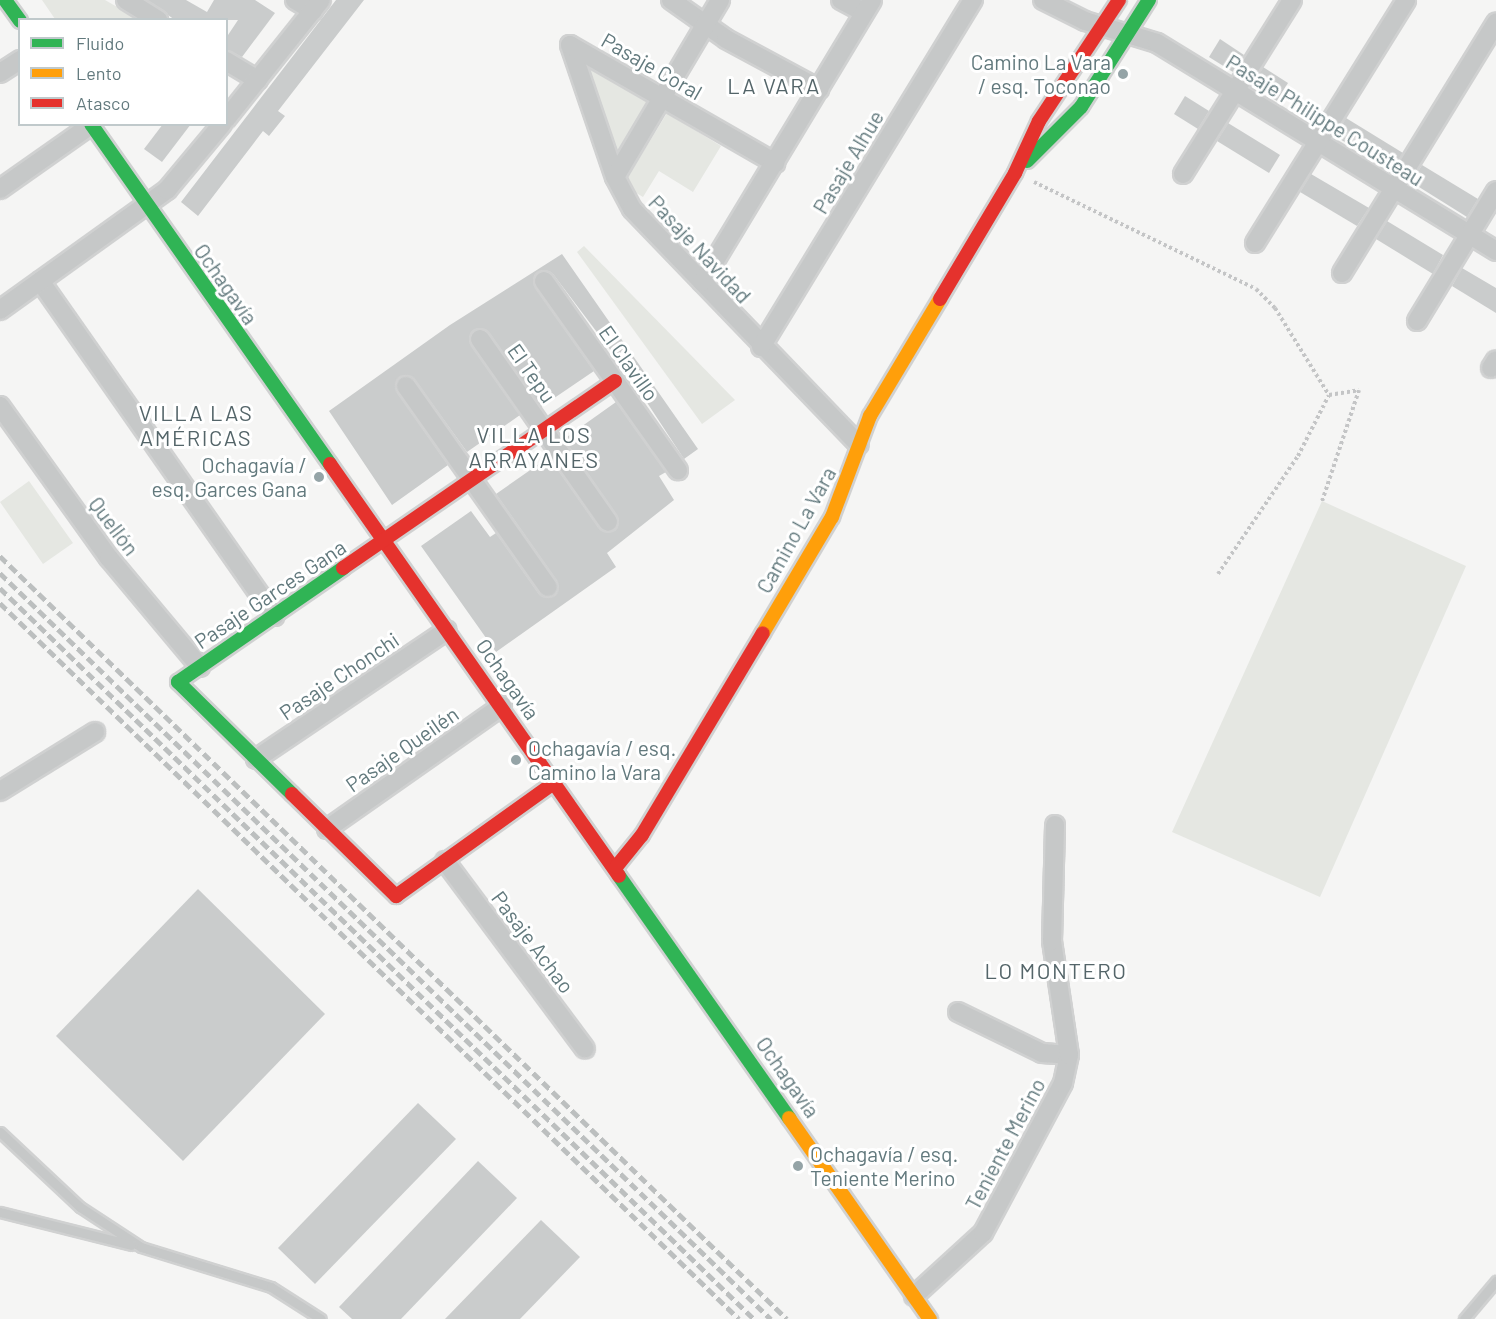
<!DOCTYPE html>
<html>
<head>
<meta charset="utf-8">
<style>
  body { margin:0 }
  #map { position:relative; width:1496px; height:1319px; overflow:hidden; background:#f5f5f4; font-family:Barlow,sans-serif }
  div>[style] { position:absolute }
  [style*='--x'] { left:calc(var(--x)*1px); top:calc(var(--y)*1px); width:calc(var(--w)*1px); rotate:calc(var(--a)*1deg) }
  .green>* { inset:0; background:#e5e7e2 }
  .building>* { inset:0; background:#cacccc }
  .path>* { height:4px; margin-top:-2px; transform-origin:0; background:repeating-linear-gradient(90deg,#c4c5c6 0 3px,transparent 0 6px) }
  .roads { filter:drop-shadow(2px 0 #d0d1d1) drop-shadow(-2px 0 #d0d1d1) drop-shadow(0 2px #d0d1d1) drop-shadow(0 -2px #d0d1d1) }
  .lane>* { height:9px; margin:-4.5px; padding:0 4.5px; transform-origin:4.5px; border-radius:4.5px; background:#c6c8c8 }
  .street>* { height:18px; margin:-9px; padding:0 9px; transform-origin:9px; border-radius:9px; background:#c6c8c8 }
  .fast>* { height:14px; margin:-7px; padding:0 7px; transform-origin:7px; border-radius:7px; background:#30b455 }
  .slow>* { height:14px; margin:-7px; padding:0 7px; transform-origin:7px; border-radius:7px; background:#ff9f0a }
  .jam>* { height:14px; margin:-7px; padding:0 7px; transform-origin:7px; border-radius:7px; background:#e5322d }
  .rail>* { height:4.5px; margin-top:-2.25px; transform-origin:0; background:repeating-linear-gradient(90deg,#bcbfbf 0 9px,transparent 0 13.5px) }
  .dots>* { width:16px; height:16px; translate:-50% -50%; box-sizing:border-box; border:3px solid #fff; border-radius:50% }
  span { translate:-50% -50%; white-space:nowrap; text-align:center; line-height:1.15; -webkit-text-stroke:6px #fff; paint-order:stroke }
  .poi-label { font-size:21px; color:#62797d }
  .right { translate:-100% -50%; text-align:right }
  .left { translate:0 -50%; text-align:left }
  .street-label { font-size:21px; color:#62797d }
  .neighbourhood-label { font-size:22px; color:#546569; letter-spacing:1.5px }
  .legend { position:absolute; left:18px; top:18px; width:210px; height:108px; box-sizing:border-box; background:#fff; border:2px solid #c0c9cb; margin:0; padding:8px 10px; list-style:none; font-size:18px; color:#62797d }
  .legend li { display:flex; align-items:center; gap:12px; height:30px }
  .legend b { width:30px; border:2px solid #c0c9cb }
</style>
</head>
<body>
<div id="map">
  <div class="green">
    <div style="clip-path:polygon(42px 0,105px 0,138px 19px,55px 19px)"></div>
    <div style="clip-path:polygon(583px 62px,650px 102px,617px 156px)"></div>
    <div style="clip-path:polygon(667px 113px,721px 146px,693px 192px,659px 171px,643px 197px,623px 185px)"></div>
    <div style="clip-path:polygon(584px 246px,735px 400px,702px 424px,577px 252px)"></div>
    <div style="clip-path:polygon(29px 481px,73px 543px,43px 564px,0 502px)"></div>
    <div style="clip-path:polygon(1322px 501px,1466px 566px,1320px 897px,1172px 832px)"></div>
  </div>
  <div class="building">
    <div style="clip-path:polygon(147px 0,186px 0,207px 12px,214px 0,255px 0,275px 13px,242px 57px,226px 50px,226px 38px,238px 20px,175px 20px)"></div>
    <div style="clip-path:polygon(336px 0,364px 0,278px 111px,285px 116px,269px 136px,263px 131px,198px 216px,181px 202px)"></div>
    <div style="clip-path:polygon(1220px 39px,1244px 55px,1233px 72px,1209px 57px)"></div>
    <div style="clip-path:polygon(1263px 67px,1288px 83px,1277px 101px,1252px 85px)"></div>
    <div style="clip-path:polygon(1185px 96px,1209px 111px,1198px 129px,1174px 114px)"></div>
    <div style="clip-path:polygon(1346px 118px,1403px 153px,1392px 171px,1335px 136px)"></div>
    <div style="clip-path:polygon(1228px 123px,1280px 155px,1269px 173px,1217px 141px)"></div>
    <div style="clip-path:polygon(163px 124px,191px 124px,162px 162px,144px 149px)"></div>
    <div style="clip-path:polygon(1422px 165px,1478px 199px,1467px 217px,1411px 182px)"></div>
    <div style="clip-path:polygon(1311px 174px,1369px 208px,1357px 226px,1300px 192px)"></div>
    <div style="clip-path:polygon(1387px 221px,1443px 255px,1433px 274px,1376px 239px)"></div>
    <div style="clip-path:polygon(562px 254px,698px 449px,684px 459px,627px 372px,553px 274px,542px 270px,534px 276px,535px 287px,594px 371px,541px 407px,489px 333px,474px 330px,471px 345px,520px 415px,467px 452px,415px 380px,400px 377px,397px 392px,448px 465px,392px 505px,329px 411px,450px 325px)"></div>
    <div style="clip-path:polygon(1462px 268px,1496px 288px,1496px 313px,1452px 286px)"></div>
    <div style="clip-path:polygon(616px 402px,666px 472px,659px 476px,674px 500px,607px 553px,616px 567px,496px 652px,421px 546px,471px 511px,490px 537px,496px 533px,539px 594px,555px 596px,557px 581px,496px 494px,549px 457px,599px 528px,615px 531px,617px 516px,564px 439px)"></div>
    <div style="clip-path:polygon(198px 889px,325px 1014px,183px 1161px,56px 1036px)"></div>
    <div style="clip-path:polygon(418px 1103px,456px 1139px,315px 1284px,278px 1248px)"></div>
    <div style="clip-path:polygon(478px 1161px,517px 1198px,401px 1319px,352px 1319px,339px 1307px)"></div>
    <div style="clip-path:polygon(541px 1220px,580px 1257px,520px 1319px,445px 1319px)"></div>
  </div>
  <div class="path">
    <div style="--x:1034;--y:182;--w:246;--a:25.7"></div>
    <div style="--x:1256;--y:289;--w:27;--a:45"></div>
    <div style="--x:1275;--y:308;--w:102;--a:58.2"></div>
    <div style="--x:1329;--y:395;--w:30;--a:-9"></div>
    <div style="--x:1359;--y:390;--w:117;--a:108.4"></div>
    <div style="--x:1218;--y:574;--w:143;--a:-55.9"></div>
    <div style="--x:1298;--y:456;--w:68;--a:-63.1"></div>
  </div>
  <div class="roads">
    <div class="lane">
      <div style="--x:0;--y:1132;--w:110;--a:43.2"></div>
      <div style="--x:80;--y:1207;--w:73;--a:33.3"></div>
      <div style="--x:141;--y:1247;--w:136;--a:17.1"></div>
      <div style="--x:271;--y:1287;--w:59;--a:32.6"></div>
      <div style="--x:0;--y:1212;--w:135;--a:14.1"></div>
      <div style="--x:1464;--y:1319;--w:50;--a:-49.9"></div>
    </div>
    <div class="street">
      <div style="--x:126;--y:0;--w:38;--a:32"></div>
      <div style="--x:295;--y:0;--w:21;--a:31"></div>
      <div style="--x:671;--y:0;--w:67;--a:35.3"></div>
      <div style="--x:726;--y:39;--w:106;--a:28.3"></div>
      <div style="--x:841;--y:0;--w:26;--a:28"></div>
      <div style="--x:1043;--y:0;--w:47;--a:26.6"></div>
      <div style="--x:1085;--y:21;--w:75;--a:17"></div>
      <div style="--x:1157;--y:43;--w:398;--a:31.5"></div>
      <div style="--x:570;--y:45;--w:139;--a:71.2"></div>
      <div style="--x:615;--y:177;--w:36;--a:62"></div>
      <div style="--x:632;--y:209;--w:327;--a:46.1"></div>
      <div style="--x:570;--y:45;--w:237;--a:29.9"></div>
      <div style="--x:226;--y:61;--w:37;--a:31"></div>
      <div style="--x:0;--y:73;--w:24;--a:-33"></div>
      <div style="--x:226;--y:119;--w:152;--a:-51.4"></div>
      <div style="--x:1183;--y:174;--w:205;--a:-57.9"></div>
      <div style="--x:615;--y:177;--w:206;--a:-59.3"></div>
      <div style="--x:0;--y:189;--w:111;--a:-35.1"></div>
      <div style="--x:1255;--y:243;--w:286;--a:-58.1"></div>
      <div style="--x:1342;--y:273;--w:294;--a:-58.4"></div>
      <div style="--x:40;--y:281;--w:409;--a:55"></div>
      <div style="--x:544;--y:281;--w:232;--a:54.7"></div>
      <div style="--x:702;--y:282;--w:329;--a:-58.9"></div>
      <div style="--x:0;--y:310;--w:206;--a:-35.7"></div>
      <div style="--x:167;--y:190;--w:86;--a:-50.2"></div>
      <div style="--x:1417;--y:321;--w:152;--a:-58.7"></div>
      <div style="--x:480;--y:339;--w:223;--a:55"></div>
      <div style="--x:761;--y:347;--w:407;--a:-58.6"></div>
      <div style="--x:1491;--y:368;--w:9;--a:-58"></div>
      <div style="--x:406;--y:386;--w:246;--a:54.8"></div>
      <div style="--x:0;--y:406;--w:187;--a:54.4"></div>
      <div style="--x:109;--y:558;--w:142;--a:50.1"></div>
      <div style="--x:256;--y:759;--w:230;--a:-34"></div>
      <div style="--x:0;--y:791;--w:112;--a:-31.8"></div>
      <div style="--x:327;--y:829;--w:214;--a:-35.1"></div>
      <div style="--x:445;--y:861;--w:234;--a:53.3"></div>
      <div style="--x:958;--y:1012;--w:93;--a:26"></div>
      <div style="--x:1042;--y:1053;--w:27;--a:4"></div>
      <div style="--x:914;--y:1296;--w:93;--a:-42.4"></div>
      <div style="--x:983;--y:1233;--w:170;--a:-61.9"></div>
      <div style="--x:1063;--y:1083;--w:29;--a:-78"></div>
      <div style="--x:1069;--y:1055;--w:115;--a:-98.5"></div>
      <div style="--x:1052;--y:941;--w:116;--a:-88.5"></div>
    </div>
    <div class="fast">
      <div style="--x:5;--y:0;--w:26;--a:54"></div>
      <div style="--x:91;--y:124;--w:416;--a:54.9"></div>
      <div style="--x:1027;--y:161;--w:76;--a:-45"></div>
      <div style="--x:1081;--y:107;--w:127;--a:-57.6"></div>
      <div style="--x:292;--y:794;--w:160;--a:-135.5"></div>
      <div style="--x:178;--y:682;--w:201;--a:-34.6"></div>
      <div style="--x:619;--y:876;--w:296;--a:54.9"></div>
    </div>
    <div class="slow">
      <div style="--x:763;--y:633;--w:135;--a:-59.3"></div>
      <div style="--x:832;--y:517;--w:108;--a:-69.4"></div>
      <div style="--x:870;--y:416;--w:136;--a:-59.1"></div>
      <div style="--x:789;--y:1118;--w:246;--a:55"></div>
    </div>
    <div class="jam">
      <div style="--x:940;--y:299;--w:147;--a:-59.2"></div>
      <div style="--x:1015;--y:173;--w:57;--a:-65.2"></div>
      <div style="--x:1039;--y:121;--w:145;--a:-56.5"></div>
      <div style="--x:330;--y:464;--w:503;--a:54.95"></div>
      <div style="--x:343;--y:568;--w:330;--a:-34.5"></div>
      <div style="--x:292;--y:794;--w:146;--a:44.4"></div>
      <div style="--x:396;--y:896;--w:196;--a:-35.6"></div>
      <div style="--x:616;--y:867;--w:41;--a:-50.9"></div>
      <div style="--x:642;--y:835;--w:235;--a:-59.1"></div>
    </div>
  </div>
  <div class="rail">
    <div style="--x:0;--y:556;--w:1096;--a:44.11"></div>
    <div style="--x:0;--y:573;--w:1073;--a:44.06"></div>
    <div style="--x:0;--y:588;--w:1050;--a:44.11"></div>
    <div style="--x:0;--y:603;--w:1029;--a:44.09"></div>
  </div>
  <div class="dots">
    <div style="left:1123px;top:74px;background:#95a4a7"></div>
    <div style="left:319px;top:477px;background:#95a4a7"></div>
    <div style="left:516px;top:760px;background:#95a4a7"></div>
    <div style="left:798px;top:1166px;background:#95a4a7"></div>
  </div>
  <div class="poi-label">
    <span class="right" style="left:1111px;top:74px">Camino La Vara<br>/ esq. Toconao</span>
    <span class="right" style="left:307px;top:477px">Ochagavía /<br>esq. Garces Gana</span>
    <span class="left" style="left:528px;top:760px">Ochagavía / esq.<br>Camino la Vara</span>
    <span class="left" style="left:810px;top:1166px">Ochagavía / esq.<br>Teniente Merino</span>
  </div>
  <div class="street-label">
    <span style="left:652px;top:66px;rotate:30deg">Pasaje Coral</span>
    <span style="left:1325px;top:120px;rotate:32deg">Pasaje Philippe Cousteau</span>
    <span style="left:848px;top:162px;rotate:-59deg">Pasaje Alhue</span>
    <span style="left:700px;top:249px;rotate:47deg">Pasaje Navidad</span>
    <span style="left:226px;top:284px;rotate:55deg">Ochagavía</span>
    <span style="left:629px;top:363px;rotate:55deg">El Clavillo</span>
    <span style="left:532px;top:373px;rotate:55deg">El Tepu</span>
    <span style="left:114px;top:526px;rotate:53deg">Quellón</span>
    <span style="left:796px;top:530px;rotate:-61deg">Camino La Vara</span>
    <span style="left:270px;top:594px;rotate:-34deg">Pasaje Garces Gana</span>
    <span style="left:339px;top:676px;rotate:-34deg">Pasaje Chonchi</span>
    <span style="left:508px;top:679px;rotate:55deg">Ochagavía</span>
    <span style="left:402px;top:749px;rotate:-35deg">Pasaje Queilén</span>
    <span style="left:533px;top:942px;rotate:53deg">Pasaje Achao</span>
    <span style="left:788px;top:1077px;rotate:55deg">Ochagavía</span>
    <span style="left:1005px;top:1144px;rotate:-62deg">Teniente Merino</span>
  </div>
  <div class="neighbourhood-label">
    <span style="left:774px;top:86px">LA VARA</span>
    <span style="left:196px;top:425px">VILLA LAS<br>AMÉRICAS</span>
    <span style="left:534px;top:447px">VILLA LOS<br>ARRAYANES</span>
    <span style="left:1056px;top:971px">LO MONTERO</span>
  </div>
  <ul class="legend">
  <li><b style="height:8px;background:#30b455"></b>Fluido</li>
  <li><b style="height:8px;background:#ff9f0a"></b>Lento</li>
  <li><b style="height:8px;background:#e5322d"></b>Atasco</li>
  </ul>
</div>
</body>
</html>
